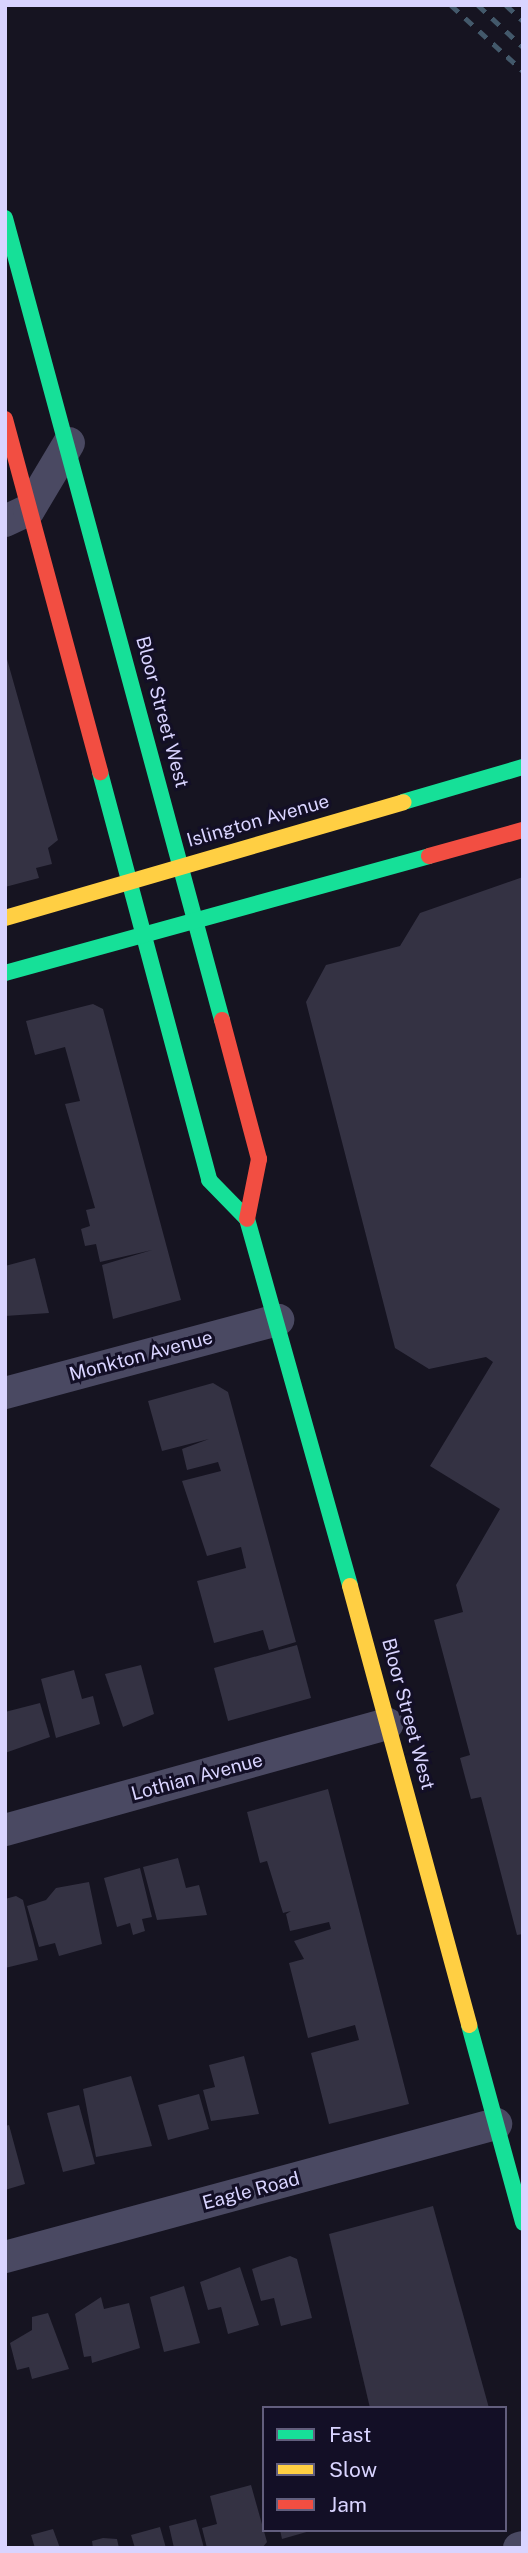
<!DOCTYPE html>
<html>
<head>
<meta charset="utf-8">
<style>
  body { margin:0 }
  #map { position:relative; width:528px; height:2553px; overflow:hidden; background:#161421; font-family:"Public Sans",sans-serif }
  div>[style] { position:absolute }
  [style*='--x'] { left:calc(var(--x)*1px); top:calc(var(--y)*1px); width:calc(var(--w)*1px); rotate:calc(var(--a)*1deg) }
  .building>* { inset:0; background:#343243 }
  .street>* { height:32px; margin:-16px; padding:0 16px; transform-origin:16px; border-radius:16px; background:#4a4962 }
  .fast>* { height:16px; margin:-8px; padding:0 8px; transform-origin:8px; border-radius:8px; background:#16e098 }
  .slow>* { height:16px; margin:-8px; padding:0 8px; transform-origin:8px; border-radius:8px; background:#ffcf43 }
  .jam>* { height:16px; margin:-8px; padding:0 8px; transform-origin:8px; border-radius:8px; background:#f24e42 }
  .rail>* { height:5px; margin-top:-2.5px; transform-origin:0; background:repeating-linear-gradient(90deg,#43596b 0 10px,transparent 0 19px) }
  span { translate:-50% -50%; white-space:nowrap; text-align:center; line-height:1.15; -webkit-text-stroke:6px #130f26; paint-order:stroke }
  .street-label { font-size:19px; color:#d9d4ff }
  .frame { position:absolute; inset:0; border:7px solid #d9d4ff; pointer-events:none }
  .legend { position:absolute; left:262px; top:2406px; width:245px; height:126px; box-sizing:border-box; background:#130f26; border:2px solid #625e7d; margin:0; padding:9px 12px; list-style:none; font-size:21px; color:#d9d4ff }
  .legend li { display:flex; align-items:center; gap:14px; height:35px }
  .legend b { width:35px; border:2px solid #625e7d }
</style>
</head>
<body>
<div id="map">
  <div class="building">
    <div style="clip-path:polygon(5px 652px,58px 840px,48px 848px,52px 864px,36px 868px,39px 878px,5px 887px)"></div>
    <div style="clip-path:polygon(523px 877px,523px 1934px,517px 1935px,481px 1797px,471px 1799px,465px 1777px,460px 1758px,470px 1755px,434px 1620px,463px 1612px,456px 1585px,500px 1509px,430px 1466px,493px 1362px,486px 1357px,429px 1369px,395px 1348px,306px 1002px,326px 965px,400px 946px,420px 913px)"></div>
    <div style="clip-path:polygon(93px 1004px,103px 1009px,181px 1300px,113px 1319px,102px 1265px,152px 1250px,100px 1262px,96px 1244px,85px 1246px,81px 1229px,90px 1226px,86px 1210px,95px 1208px,65px 1104px,80px 1101px,65px 1047px,35px 1055px,26px 1021px)"></div>
    <div style="clip-path:polygon(35px 1258px,49px 1313px,5px 1316px,5px 1266px)"></div>
    <div style="clip-path:polygon(213px 1383px,228px 1392px,296px 1642px,269px 1650px,263px 1630px,214px 1643px,197px 1581px,246px 1568px,241px 1547px,207px 1556px,182px 1481px,221px 1471px,218px 1462px,187px 1470px,182px 1449px,209px 1439px,162px 1451px,148px 1401px)"></div>
    <div style="clip-path:polygon(297px 1645px,311px 1698px,228px 1721px,214px 1668px)"></div>
    <div style="clip-path:polygon(141px 1665px,154px 1714px,123px 1727px,105px 1674px)"></div>
    <div style="clip-path:polygon(74px 1670px,82px 1699px,93px 1696px,100px 1724px,56px 1738px,41px 1679px)"></div>
    <div style="clip-path:polygon(40px 1703px,50px 1737px,5px 1753px,5px 1712px)"></div>
    <div style="clip-path:polygon(328px 1789px,409px 2104px,329px 2124px,311px 2053px,359px 2040px,355px 2025px,308px 2038px,289px 1963px,304px 1959px,294px 1941px,331px 1929px,329px 1922px,290px 1931px,286px 1914px,291px 1911px,283px 1913px,267px 1861px,260px 1863px,247px 1812px)"></div>
    <div style="clip-path:polygon(178px 1858px,186px 1888px,199px 1885px,207px 1915px,157px 1920px,143px 1867px)"></div>
    <div style="clip-path:polygon(140px 1868px,152px 1917px,142px 1919px,145px 1931px,133px 1935px,130px 1923px,117px 1927px,104px 1878px)"></div>
    <div style="clip-path:polygon(89px 1882px,102px 1944px,59px 1956px,55px 1943px,39px 1947px,27px 1906px,46px 1900px,56px 1888px)"></div>
    <div style="clip-path:polygon(16px 1896px,23px 1900px,38px 1960px,5px 1968px,5px 1899px)"></div>
    <div style="clip-path:polygon(244px 2056px,259px 2114px,211px 2121px,203px 2090px,215px 2087px,209px 2065px)"></div>
    <div style="clip-path:polygon(131px 2076px,152px 2146px,96px 2157px,83px 2089px)"></div>
    <div style="clip-path:polygon(199px 2094px,209px 2129px,168px 2140px,158px 2105px)"></div>
    <div style="clip-path:polygon(79px 2105px,95px 2164px,63px 2172px,47px 2113px)"></div>
    <div style="clip-path:polygon(9px 2125px,25px 2184px,5px 2190px,5px 2126px)"></div>
    <div style="clip-path:polygon(433px 2206px,489px 2408px,370px 2408px,329px 2234px)"></div>
    <div style="clip-path:polygon(290px 2256px,297px 2259px,312px 2318px,281px 2326px,274px 2298px,261px 2301px,252px 2269px)"></div>
    <div style="clip-path:polygon(240px 2267px,259px 2325px,228px 2334px,221px 2307px,208px 2310px,200px 2282px)"></div>
    <div style="clip-path:polygon(184px 2286px,200px 2343px,164px 2352px,150px 2297px)"></div>
    <div style="clip-path:polygon(101px 2297px,104px 2309px,129px 2303px,140px 2348px,92px 2363px,91px 2356px,84px 2357px,75px 2314px)"></div>
    <div style="clip-path:polygon(48px 2313px,69px 2369px,32px 2379px,29px 2367px,17px 2370px,10px 2343px,32px 2330px,32px 2317px)"></div>
    <div style="clip-path:polygon(251px 2485px,267px 2542px,262px 2548px,207px 2548px,202px 2528px,217px 2524px,210px 2496px)"></div>
    <div style="clip-path:polygon(196px 2519px,204px 2548px,174px 2548px,169px 2526px)"></div>
    <div style="clip-path:polygon(160px 2527px,166px 2548px,135px 2548px,131px 2535px)"></div>
    <div style="clip-path:polygon(53px 2529px,60px 2548px,35px 2548px,31px 2535px)"></div>
    <div style="clip-path:polygon(280px 2530px,310px 2530px,310px 2531px,282px 2539px)"></div>
    <div style="clip-path:polygon(103px 2538px,117px 2539px,119px 2548px,93px 2548px,92px 2541px)"></div>
  </div>
  <div class="street">
    <div style="--x:5;--y:521;--w:26;--a:-25"></div>
    <div style="--x:29;--y:510;--w:78;--a:-59.2"></div>
    <div style="--x:5;--y:1393;--w:283;--a:-15"></div>
    <div style="--x:5;--y:1830;--w:397;--a:-15.5"></div>
    <div style="--x:5;--y:2257;--w:509;--a:-15.16"></div>
    <div style="--x:519;--y:2548;--w:4;--a:-14"></div>
  </div>
  <div class="fast">
    <div style="--x:5;--y:218;--w:831;--a:74.86"></div>
    <div style="--x:100;--y:772;--w:422;--a:75"></div>
    <div style="--x:209;--y:1180;--w:54;--a:45.7"></div>
    <div style="--x:247;--y:1219;--w:381;--a:74.3"></div>
    <div style="--x:403;--y:802;--w:125;--a:-16.3"></div>
    <div style="--x:5;--y:973;--w:440;--a:-15.4"></div>
    <div style="--x:469;--y:2025;--w:205;--a:74.7"></div>
  </div>
  <div class="slow">
    <div style="--x:5;--y:918;--w:415;--a:-16.2"></div>
    <div style="--x:350;--y:1586;--w:455;--a:74.8"></div>
  </div>
  <div class="jam">
    <div style="--x:5;--y:419;--w:366;--a:74.9"></div>
    <div style="--x:429;--y:856;--w:98;--a:-15.5"></div>
    <div style="--x:222;--y:1020;--w:144;--a:75.1"></div>
    <div style="--x:259;--y:1159;--w:61;--a:101.3"></div>
  </div>
  <div class="rail">
    <div style="--x:451;--y:5;--w:98;--a:42.5"></div>
    <div style="--x:478;--y:5;--w:62;--a:43"></div>
    <div style="--x:506;--y:5;--w:23;--a:43"></div>
  </div>
  <div class="street-label">
    <span style="left:162px;top:712px;rotate:75deg">Bloor Street West</span>
    <span style="left:258px;top:821px;rotate:-16deg">Islington Avenue</span>
    <span style="left:141px;top:1356px;rotate:-15deg">Monkton Avenue</span>
    <span style="left:408px;top:1714px;rotate:75deg">Bloor Street West</span>
    <span style="left:197px;top:1777px;rotate:-15deg">Lothian Avenue</span>
    <span style="left:251px;top:2191px;rotate:-15deg">Eagle Road</span>
  </div>
  <div class="frame"></div>
  <ul class="legend">
  <li><b style="height:9px;background:#16e098"></b>Fast</li>
  <li><b style="height:9px;background:#ffcf43"></b>Slow</li>
  <li><b style="height:9px;background:#f24e42"></b>Jam</li>
  </ul>
</div>
</body>
</html>
